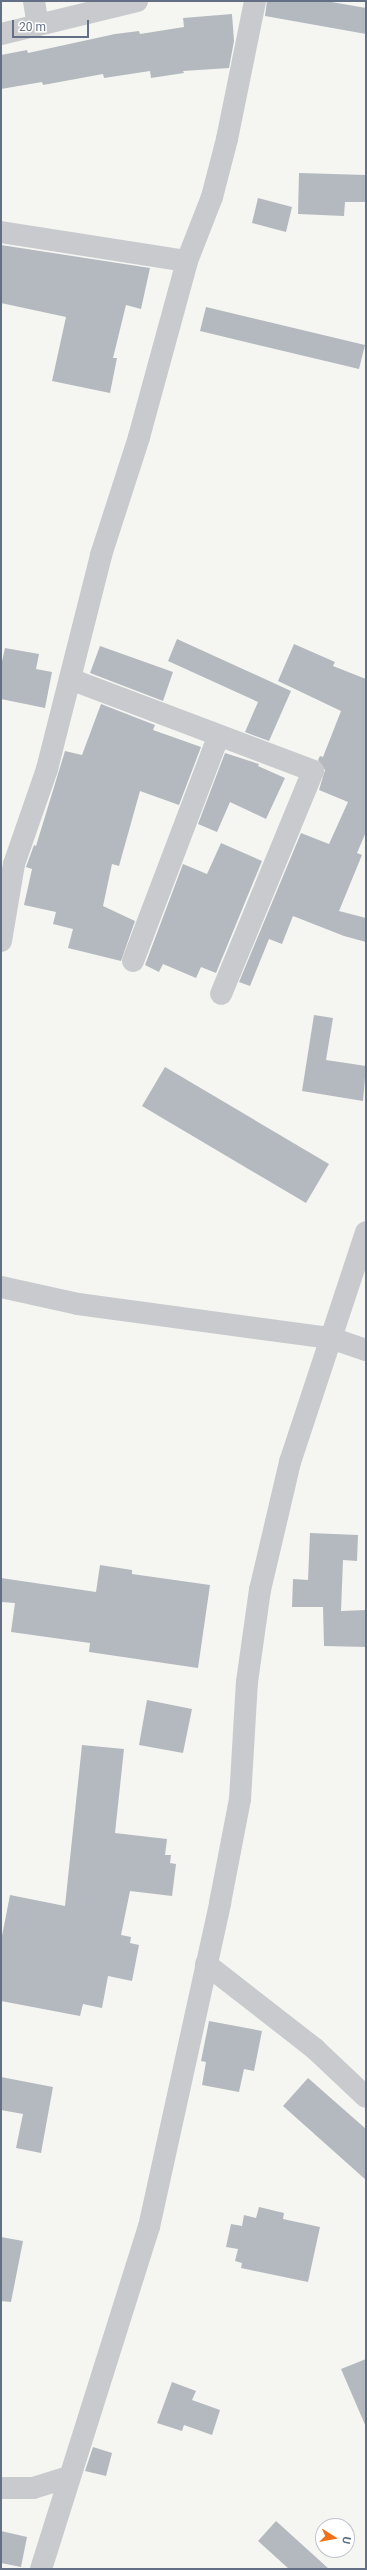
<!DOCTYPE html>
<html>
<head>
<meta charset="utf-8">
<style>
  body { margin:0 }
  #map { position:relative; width:367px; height:2570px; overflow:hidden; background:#f5f6f2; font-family:Roboto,sans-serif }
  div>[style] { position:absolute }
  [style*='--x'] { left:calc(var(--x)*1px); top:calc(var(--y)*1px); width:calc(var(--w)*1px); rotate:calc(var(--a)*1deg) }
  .building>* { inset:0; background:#b4b9bf }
  .minor>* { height:22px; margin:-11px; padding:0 11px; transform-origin:11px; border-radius:11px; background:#c8cace }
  span { translate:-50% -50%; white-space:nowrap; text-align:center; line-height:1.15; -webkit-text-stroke:4px #fff; paint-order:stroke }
  .frame { position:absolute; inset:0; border:2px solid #626f85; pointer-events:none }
  .north { position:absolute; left:315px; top:2518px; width:40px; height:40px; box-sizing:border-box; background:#fff; border:1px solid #c0c5ce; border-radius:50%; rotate:101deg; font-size:11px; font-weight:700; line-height:16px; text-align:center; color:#626f85 }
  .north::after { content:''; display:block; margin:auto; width:14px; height:18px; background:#f07117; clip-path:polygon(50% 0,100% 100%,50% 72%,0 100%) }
  .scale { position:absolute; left:12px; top:20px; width:77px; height:18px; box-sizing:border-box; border:2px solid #626f85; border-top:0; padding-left:5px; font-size:12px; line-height:14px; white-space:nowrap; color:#626f85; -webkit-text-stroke:3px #fff; paint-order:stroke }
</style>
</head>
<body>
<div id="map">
  <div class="building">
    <div style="clip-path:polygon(267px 1px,326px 1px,366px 8px,366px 34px,265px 16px)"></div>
    <div style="clip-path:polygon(232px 14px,234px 41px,229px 68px,183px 71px,184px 73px,151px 78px,150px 71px,104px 78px,103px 74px,43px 85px,42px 82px,1px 89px,1px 55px,27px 50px,28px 53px,115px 34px,139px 31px,140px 34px,184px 27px,183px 18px)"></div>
    <div style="clip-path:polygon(299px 173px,366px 175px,366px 202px,345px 202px,344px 216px,298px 214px)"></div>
    <div style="clip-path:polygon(258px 198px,292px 207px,286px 232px,252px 223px)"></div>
    <div style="clip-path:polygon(1px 245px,150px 268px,141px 309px,126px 305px,113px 358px,117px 358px,110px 393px,52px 381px,66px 317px,1px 303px)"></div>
    <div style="clip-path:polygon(206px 307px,365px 345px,359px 369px,200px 331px)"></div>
    <div style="clip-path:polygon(177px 639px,291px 691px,269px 741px,245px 732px,258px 702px,168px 661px)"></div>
    <div style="clip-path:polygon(294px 644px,335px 662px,333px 666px,366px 679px,366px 832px,357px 853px,362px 855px,339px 911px,366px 918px,366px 942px,344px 936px,293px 916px,282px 944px,269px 939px,250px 986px,239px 982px,301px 833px,329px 844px,348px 802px,319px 790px,325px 770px,318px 760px,320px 756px,323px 757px,341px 711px,278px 681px)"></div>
    <div style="clip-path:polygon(100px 646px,173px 672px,163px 701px,90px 673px)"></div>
    <div style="clip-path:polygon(5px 648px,39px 654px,36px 669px,52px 672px,45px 708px,1px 699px,1px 666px)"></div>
    <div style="clip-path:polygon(101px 704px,155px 725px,153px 730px,201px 747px,179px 805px,140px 791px,119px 866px,112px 864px,103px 906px,135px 921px,121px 961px,68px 948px,73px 929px,53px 924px,56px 912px,24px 905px,32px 869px,26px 867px,34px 845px,36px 846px,65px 751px,82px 755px)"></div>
    <div style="clip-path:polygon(225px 753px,259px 764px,258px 766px,285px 778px,266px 819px,230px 802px,217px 832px,198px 824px)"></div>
    <div style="clip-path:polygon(221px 843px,262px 861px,216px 973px,201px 967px,196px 978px,163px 964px,159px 972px,145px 965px,183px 864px,207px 874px)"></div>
    <div style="clip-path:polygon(314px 1015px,333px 1018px,326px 1060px,366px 1066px,363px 1101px,302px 1091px)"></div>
    <div style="clip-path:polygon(165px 1067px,329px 1164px,306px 1203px,142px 1106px)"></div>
    <div style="clip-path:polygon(310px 1533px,358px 1535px,357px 1561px,343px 1560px,341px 1611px,366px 1610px,366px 1647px,324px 1646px,323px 1607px,292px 1607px,293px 1579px,308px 1580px)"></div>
    <div style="clip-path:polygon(100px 1565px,132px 1570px,132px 1574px,210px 1585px,198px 1668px,89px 1652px,90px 1643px,11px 1632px,15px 1603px,1px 1602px,1px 1578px,96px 1592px)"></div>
    <div style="clip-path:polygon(147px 1700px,192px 1709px,183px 1753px,139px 1745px)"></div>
    <div style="clip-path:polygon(82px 1745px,124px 1749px,115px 1833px,167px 1839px,165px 1855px,171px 1855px,170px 1863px,176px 1864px,172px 1896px,130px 1891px,121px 1935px,131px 1937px,130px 1943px,139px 1945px,132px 1981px,108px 1976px,102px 2008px,83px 2004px,80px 2016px,1px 2001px,1px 1941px,10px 1895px,65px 1906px)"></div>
    <div style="clip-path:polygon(209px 2021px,262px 2031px,254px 2071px,244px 2069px,239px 2092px,202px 2085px,206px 2062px,201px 2061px)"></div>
    <div style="clip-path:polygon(1px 2077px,53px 2087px,41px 2153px,16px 2148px,23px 2114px,1px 2110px)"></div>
    <div style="clip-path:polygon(308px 2078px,366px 2129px,366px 2180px,283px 2106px)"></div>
    <div style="clip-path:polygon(259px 2207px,284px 2213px,283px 2219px,320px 2227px,308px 2282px,241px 2268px,242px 2263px,235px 2261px,238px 2249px,226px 2247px,231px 2224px,242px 2226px,244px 2215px,256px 2218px)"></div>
    <div style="clip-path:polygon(1px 2237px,23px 2241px,11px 2302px,1px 2301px)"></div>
    <div style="clip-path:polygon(366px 2359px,366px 2427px,341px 2369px)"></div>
    <div style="clip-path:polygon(172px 2382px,196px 2391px,192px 2400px,220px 2410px,212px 2435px,184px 2425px,182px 2431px,157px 2423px)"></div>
    <div style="clip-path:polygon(93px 2447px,112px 2453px,106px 2476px,85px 2471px)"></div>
    <div style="clip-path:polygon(276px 2521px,329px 2569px,289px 2569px,258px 2541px)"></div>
    <div style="clip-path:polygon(1px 2531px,27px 2537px,21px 2567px,1px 2563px)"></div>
  </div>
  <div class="minor">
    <div style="--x:34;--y:1;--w:24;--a:81"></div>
    <div style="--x:1;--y:34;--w:140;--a:-13.6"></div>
    <div style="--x:1;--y:232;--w:188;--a:8.9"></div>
    <div style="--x:70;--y:679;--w:260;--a:20.7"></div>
    <div style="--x:313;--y:771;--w:241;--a:112.4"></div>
    <div style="--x:1;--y:941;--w:78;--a:-80.4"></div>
    <div style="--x:14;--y:864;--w:101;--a:-70.8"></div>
    <div style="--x:47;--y:769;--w:221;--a:-75.8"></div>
    <div style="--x:101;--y:555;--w:124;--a:-72.1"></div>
    <div style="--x:139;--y:437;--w:182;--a:-74.7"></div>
    <div style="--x:187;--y:261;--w:69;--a:-68.7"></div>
    <div style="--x:212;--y:197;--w:60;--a:-75.5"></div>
    <div style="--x:227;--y:139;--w:141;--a:-78.5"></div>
    <div style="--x:133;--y:961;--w:240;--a:-69.2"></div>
    <div style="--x:1;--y:1287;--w:79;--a:12.4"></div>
    <div style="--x:78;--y:1304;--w:255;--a:7.7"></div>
    <div style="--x:331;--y:1338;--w:37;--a:19"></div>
    <div style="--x:206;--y:1964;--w:138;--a:37.9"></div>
    <div style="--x:315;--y:2049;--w:70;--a:43.3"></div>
    <div style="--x:1;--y:2488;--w:32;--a:0"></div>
    <div style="--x:33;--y:2488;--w:38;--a:-17"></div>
    <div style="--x:41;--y:2569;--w:359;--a:-72.5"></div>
    <div style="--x:149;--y:2227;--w:332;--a:-77.6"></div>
    <div style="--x:220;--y:1903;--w:106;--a:-79.1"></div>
    <div style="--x:240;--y:1799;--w:117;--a:-86.6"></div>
    <div style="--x:247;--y:1682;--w:93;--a:-82"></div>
    <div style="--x:260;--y:1590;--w:131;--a:-76.8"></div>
    <div style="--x:290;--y:1462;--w:242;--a:-71.7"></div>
  </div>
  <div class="frame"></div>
  <div class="north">U</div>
  <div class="scale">20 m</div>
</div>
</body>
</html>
